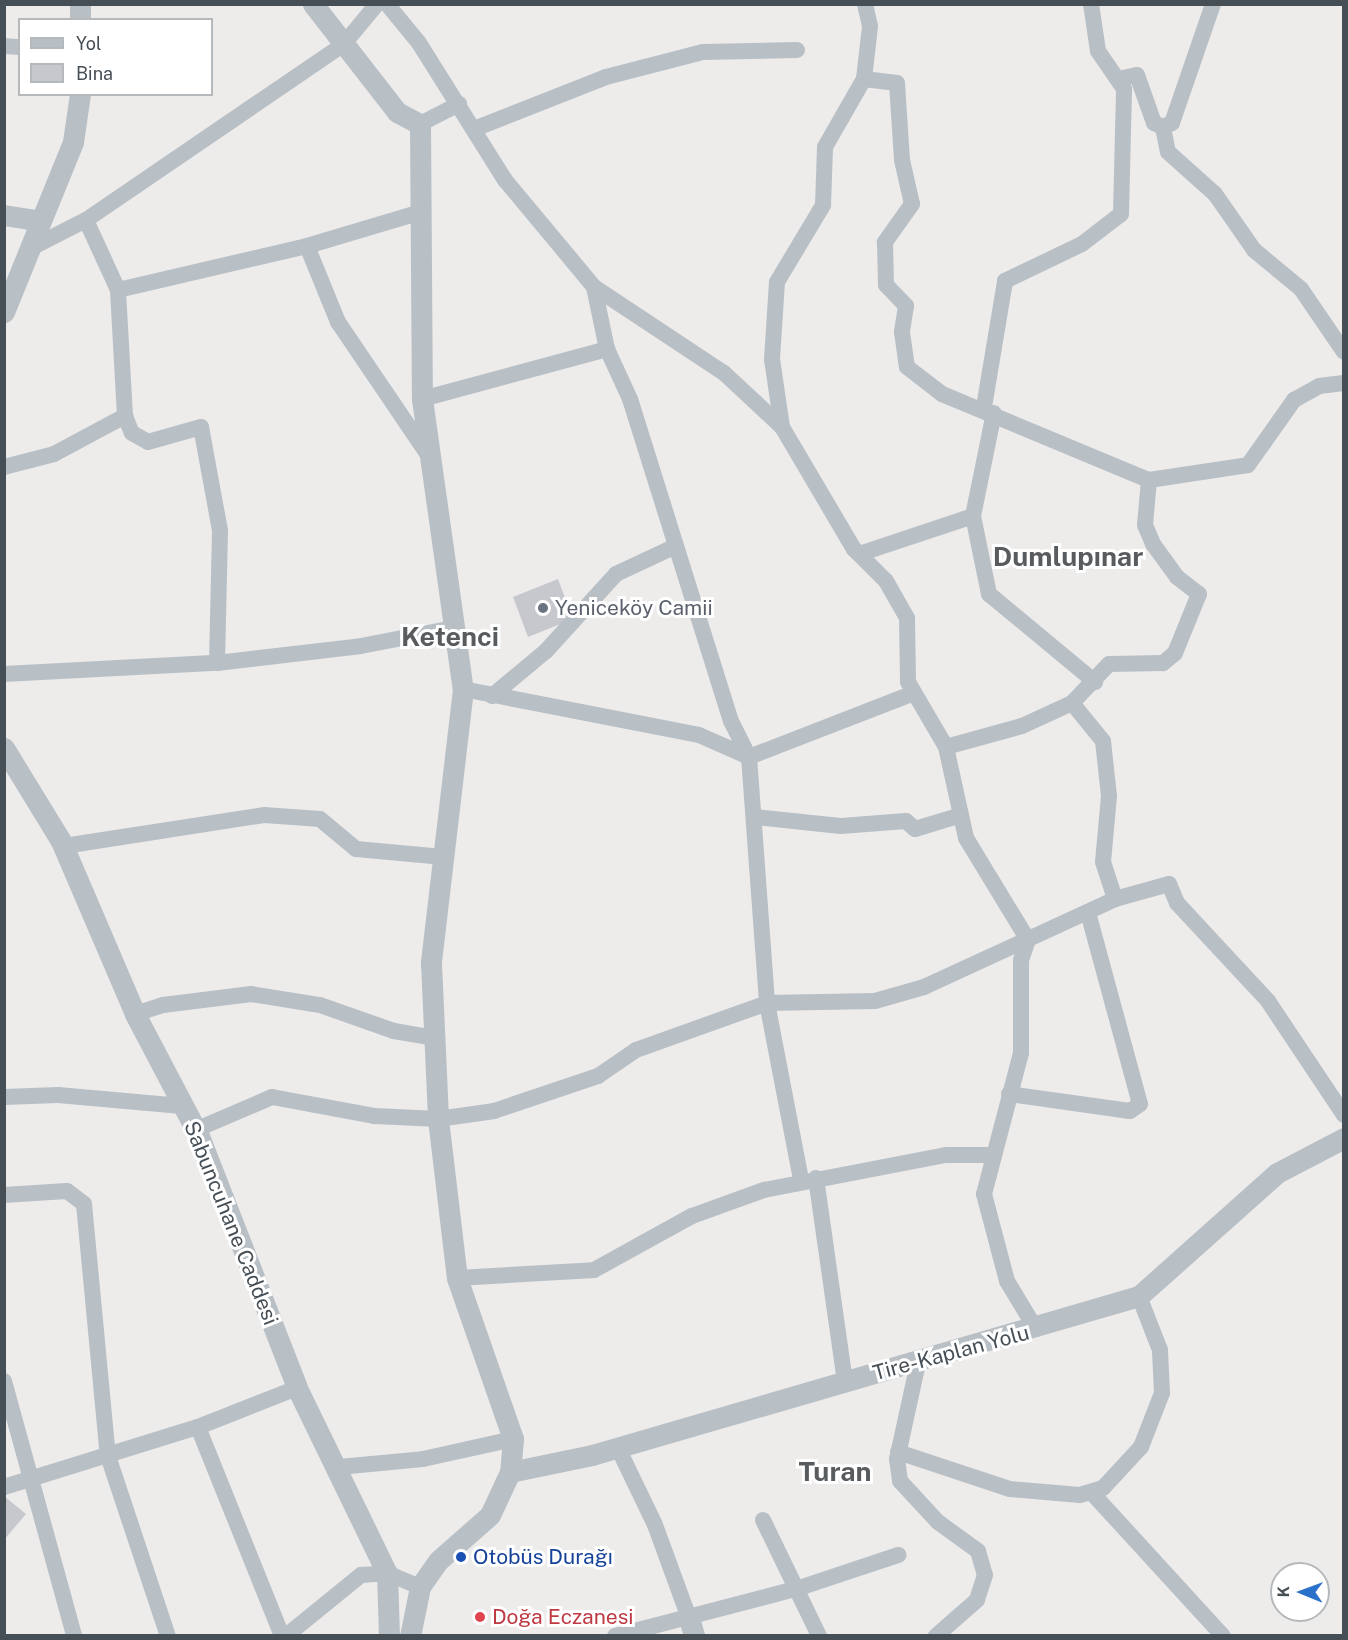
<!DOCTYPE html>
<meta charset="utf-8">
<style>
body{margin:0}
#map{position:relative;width:1348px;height:1640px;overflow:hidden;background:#eeebeb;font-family:"Public Sans",sans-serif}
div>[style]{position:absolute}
.building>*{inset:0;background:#c6c8ce}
.minor>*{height:16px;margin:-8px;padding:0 8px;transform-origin:8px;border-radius:8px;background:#b8c0c6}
.tertiary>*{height:21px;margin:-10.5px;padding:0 10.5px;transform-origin:10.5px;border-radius:10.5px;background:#b8c0c6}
.dots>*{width:16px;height:16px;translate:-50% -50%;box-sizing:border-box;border:3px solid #fff;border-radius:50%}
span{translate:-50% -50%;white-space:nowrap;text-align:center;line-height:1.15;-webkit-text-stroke:6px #fff;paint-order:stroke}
.worship-label{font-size:21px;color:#5b616d}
.left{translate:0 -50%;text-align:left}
.street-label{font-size:21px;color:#464f56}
.transit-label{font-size:21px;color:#164399}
.health-label{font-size:21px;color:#be3a42}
.district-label{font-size:27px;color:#595c5f;font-weight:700}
.frame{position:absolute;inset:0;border:6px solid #464f56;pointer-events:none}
.legend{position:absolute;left:18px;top:18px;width:195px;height:78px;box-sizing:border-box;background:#fff;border:2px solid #b5b9bb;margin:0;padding:8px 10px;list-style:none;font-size:18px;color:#464f56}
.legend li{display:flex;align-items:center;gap:12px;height:30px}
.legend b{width:30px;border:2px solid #b5b9bb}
.north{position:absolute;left:1270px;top:1562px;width:60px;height:60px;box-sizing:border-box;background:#fff;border:2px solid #b5b9bb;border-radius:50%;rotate:271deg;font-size:16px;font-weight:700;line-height:24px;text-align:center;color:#464f56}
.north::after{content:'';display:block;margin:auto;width:21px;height:27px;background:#2a71c9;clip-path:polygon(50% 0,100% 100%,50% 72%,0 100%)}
</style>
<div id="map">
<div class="building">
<i style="clip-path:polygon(558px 579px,573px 619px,528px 637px,513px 597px)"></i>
<i style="clip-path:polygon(4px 1496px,26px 1514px,4px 1540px)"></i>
</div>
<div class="minor">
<i style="left:387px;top:4px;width:50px;rotate:50.6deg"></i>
<i style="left:419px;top:43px;width:162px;rotate:57.9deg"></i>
<i style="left:505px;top:180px;width:139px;rotate:50.2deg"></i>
<i style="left:594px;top:287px;width:63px;rotate:78.2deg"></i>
<i style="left:607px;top:349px;width:55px;rotate:65.3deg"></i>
<i style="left:630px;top:399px;width:337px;rotate:72.6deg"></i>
<i style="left:731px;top:721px;width:40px;rotate:63.4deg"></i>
<i style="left:749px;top:757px;width:247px;rotate:85.8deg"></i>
<i style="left:767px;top:1003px;width:180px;rotate:79.1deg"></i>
<i style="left:4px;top:46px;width:16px;rotate:4deg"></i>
<i style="left:864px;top:79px;width:33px;rotate:7deg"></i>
<i style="left:897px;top:83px;width:77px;rotate:86.3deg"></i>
<i style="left:902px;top:160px;width:45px;rotate:77.2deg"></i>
<i style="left:912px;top:204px;width:47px;rotate:125.4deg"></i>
<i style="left:885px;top:242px;width:43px;rotate:88.7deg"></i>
<i style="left:886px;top:285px;width:29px;rotate:46deg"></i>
<i style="left:906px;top:306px;width:26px;rotate:99deg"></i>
<i style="left:902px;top:332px;width:35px;rotate:82deg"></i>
<i style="left:907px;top:367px;width:44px;rotate:37.6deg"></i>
<i style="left:942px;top:394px;width:224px;rotate:22.6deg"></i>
<i style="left:1149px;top:480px;width:45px;rotate:95.1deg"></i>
<i style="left:1145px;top:525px;width:21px;rotate:67deg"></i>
<i style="left:1153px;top:544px;width:41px;rotate:54deg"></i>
<i style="left:1177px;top:577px;width:28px;rotate:38deg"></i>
<i style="left:1199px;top:594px;width:64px;rotate:112.1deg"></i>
<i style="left:1175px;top:653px;width:16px;rotate:140deg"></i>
<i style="left:1163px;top:663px;width:54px;rotate:178.9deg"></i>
<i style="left:1109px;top:664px;width:54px;rotate:133.5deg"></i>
<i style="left:1072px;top:703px;width:55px;rotate:155.3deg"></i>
<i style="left:1022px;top:726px;width:79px;rotate:164.6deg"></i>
<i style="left:1118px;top:79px;width:19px;rotate:-12deg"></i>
<i style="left:1137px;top:75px;width:51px;rotate:70.5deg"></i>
<i style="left:1154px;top:123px;width:10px;rotate:24deg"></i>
<i style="left:1163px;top:127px;width:10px;rotate:-24deg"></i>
<i style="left:1172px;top:123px;width:126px;rotate:-71deg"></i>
<i style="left:420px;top:124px;width:44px;rotate:-27.1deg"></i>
<i style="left:1163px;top:127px;width:25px;rotate:79deg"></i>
<i style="left:1168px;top:152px;width:63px;rotate:41.8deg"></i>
<i style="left:1215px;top:194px;width:68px;rotate:55.1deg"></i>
<i style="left:1254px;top:250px;width:61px;rotate:39.7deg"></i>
<i style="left:1301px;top:289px;width:76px;rotate:55.7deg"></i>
<i style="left:474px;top:129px;width:142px;rotate:-21.5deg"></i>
<i style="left:606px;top:77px;width:100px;rotate:-14.5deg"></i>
<i style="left:703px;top:52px;width:94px;rotate:-1.2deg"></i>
<i style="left:307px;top:246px;width:82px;rotate:67.8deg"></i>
<i style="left:338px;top:322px;width:161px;rotate:55.9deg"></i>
<i style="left:29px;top:249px;width:64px;rotate:-27deg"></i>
<i style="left:86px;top:220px;width:311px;rotate:-34.3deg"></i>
<i style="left:343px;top:45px;width:53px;rotate:-50.3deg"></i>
<i style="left:594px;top:287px;width:156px;rotate:33.5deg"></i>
<i style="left:724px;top:373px;width:79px;rotate:43deg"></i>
<i style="left:782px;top:427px;width:142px;rotate:59.5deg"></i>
<i style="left:854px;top:549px;width:45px;rotate:45deg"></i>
<i style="left:886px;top:581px;width:43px;rotate:60.4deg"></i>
<i style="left:907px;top:618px;width:64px;rotate:89.1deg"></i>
<i style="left:908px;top:682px;width:75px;rotate:59.7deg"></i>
<i style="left:946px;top:747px;width:93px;rotate:77.6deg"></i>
<i style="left:966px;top:838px;width:119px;rotate:58.7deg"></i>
<i style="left:118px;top:290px;width:194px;rotate:-13.1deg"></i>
<i style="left:307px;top:246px;width:119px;rotate:-16.6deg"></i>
<i style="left:422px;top:399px;width:192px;rotate:-15.1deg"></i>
<i style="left:984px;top:407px;width:128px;rotate:-80.5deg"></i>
<i style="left:1005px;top:281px;width:85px;rotate:-25.7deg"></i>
<i style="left:1082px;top:244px;width:49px;rotate:-37.6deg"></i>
<i style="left:1121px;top:214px;width:125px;rotate:-88.6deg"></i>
<i style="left:1124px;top:89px;width:46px;rotate:-124.4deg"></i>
<i style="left:1098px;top:51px;width:48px;rotate:-98.5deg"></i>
<i style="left:125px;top:416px;width:18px;rotate:68deg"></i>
<i style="left:132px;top:433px;width:18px;rotate:29deg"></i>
<i style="left:148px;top:442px;width:55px;rotate:-15.8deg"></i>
<i style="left:201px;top:427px;width:106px;rotate:79.6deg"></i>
<i style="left:220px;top:531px;width:132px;rotate:91.3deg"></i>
<i style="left:782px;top:427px;width:69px;rotate:-98.4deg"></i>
<i style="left:772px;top:359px;width:77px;rotate:-86.3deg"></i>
<i style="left:777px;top:282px;width:90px;rotate:-59.1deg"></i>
<i style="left:823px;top:205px;width:58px;rotate:-88deg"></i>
<i style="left:825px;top:147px;width:78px;rotate:-60.2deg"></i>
<i style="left:864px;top:79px;width:53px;rotate:-83.5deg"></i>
<i style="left:870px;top:26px;width:23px;rotate:-103deg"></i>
<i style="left:4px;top:467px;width:52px;rotate:-14.6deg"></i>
<i style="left:54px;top:454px;width:81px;rotate:-28.2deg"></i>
<i style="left:125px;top:416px;width:126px;rotate:-93.2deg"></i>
<i style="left:118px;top:290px;width:77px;rotate:-114.6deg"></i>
<i style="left:1149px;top:480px;width:100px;rotate:-8.6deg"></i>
<i style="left:1248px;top:465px;width:80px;rotate:-54.7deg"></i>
<i style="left:1294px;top:400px;width:29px;rotate:-29deg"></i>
<i style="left:1319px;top:386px;width:25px;rotate:-7deg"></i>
<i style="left:973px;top:516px;width:105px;rotate:-78.5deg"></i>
<i style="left:859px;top:554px;width:120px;rotate:-18.4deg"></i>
<i style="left:973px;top:516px;width:80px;rotate:78.4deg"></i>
<i style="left:989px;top:594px;width:138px;rotate:39.7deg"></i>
<i style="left:4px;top:674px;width:213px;rotate:-3deg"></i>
<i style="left:217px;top:663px;width:145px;rotate:-6.7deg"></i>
<i style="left:361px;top:646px;width:95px;rotate:-11deg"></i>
<i style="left:463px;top:689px;width:240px;rotate:11deg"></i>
<i style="left:699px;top:735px;width:55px;rotate:23.7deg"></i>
<i style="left:749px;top:757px;width:177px;rotate:-21.2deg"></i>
<i style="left:492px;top:696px;width:70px;rotate:-39.8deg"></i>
<i style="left:546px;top:651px;width:104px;rotate:-47.7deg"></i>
<i style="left:616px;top:574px;width:66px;rotate:-25deg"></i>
<i style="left:1072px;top:703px;width:49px;rotate:50.8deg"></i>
<i style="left:1103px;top:741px;width:55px;rotate:83.8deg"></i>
<i style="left:1109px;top:796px;width:66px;rotate:95.2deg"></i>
<i style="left:1103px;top:862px;width:39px;rotate:72deg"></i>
<i style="left:754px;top:817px;width:87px;rotate:5.9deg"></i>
<i style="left:841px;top:826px;width:65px;rotate:-4.4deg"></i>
<i style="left:906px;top:821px;width:12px;rotate:42deg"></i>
<i style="left:915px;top:829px;width:48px;rotate:-16.9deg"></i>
<i style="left:64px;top:846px;width:202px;rotate:-8.8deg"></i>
<i style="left:264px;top:815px;width:56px;rotate:4.1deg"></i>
<i style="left:320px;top:819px;width:47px;rotate:39.8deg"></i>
<i style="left:356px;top:849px;width:88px;rotate:5.2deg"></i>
<i style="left:1028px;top:940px;width:21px;rotate:109deg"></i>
<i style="left:1021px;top:960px;width:93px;rotate:90deg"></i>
<i style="left:1021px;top:1053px;width:146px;rotate:104.7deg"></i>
<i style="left:984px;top:1194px;width:90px;rotate:75.2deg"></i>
<i style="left:1007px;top:1281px;width:56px;rotate:58.9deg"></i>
<i style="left:135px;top:1014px;width:29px;rotate:-18deg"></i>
<i style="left:163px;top:1005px;width:89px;rotate:-7.1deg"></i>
<i style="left:251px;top:994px;width:70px;rotate:9.1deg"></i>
<i style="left:320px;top:1005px;width:78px;rotate:19.4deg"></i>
<i style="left:394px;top:1031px;width:42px;rotate:9.7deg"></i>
<i style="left:1009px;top:1094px;width:122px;rotate:8deg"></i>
<i style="left:1130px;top:1111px;width:12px;rotate:-35deg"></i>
<i style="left:1140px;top:1104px;width:199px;rotate:-105.2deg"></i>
<i style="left:4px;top:1097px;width:54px;rotate:-2.1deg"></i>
<i style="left:58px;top:1095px;width:124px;rotate:5.1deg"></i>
<i style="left:195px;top:1130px;width:84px;rotate:-23.2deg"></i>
<i style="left:272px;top:1097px;width:105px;rotate:10.5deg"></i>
<i style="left:375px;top:1116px;width:63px;rotate:2.7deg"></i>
<i style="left:438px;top:1119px;width:57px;rotate:-8.1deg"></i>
<i style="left:494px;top:1111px;width:110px;rotate:-18.6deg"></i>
<i style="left:598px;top:1076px;width:46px;rotate:-34.4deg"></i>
<i style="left:636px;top:1050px;width:139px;rotate:-19.7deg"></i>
<i style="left:767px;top:1003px;width:108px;rotate:-1.1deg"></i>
<i style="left:875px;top:1001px;width:51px;rotate:-15.9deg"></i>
<i style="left:924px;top:987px;width:210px;rotate:-24.7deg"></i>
<i style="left:1115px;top:899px;width:56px;rotate:-15.5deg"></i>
<i style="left:1169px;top:884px;width:21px;rotate:67deg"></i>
<i style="left:1177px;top:903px;width:134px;rotate:47.1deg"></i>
<i style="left:1268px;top:1001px;width:137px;rotate:56.3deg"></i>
<i style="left:816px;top:1178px;width:205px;rotate:81.9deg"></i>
<i style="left:4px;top:1195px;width:63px;rotate:-3.6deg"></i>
<i style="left:67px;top:1191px;width:21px;rotate:37deg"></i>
<i style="left:84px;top:1204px;width:253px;rotate:84.6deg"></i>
<i style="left:108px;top:1456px;width:190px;rotate:71.6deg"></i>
<i style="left:457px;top:1278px;width:137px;rotate:-3.3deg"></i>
<i style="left:594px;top:1270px;width:112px;rotate:-28.9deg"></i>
<i style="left:692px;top:1216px;width:77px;rotate:-19.9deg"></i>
<i style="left:764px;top:1190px;width:185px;rotate:-10.9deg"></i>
<i style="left:946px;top:1155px;width:47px"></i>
<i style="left:918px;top:1363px;width:98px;rotate:102.3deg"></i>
<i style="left:897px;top:1459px;width:22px;rotate:82deg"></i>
<i style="left:900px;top:1481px;width:56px;rotate:47.2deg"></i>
<i style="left:938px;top:1522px;width:49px;rotate:35.9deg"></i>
<i style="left:978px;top:1551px;width:25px;rotate:74deg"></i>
<i style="left:985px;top:1575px;width:26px;rotate:108deg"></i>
<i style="left:977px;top:1600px;width:55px;rotate:138.7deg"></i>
<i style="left:4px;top:1381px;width:264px;rotate:74.6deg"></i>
<i style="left:198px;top:1427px;width:225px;rotate:68.1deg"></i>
<i style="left:618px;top:1448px;width:85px;rotate:64.3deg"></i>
<i style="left:655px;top:1525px;width:99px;rotate:69.9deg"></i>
<i style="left:898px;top:1452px;width:118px;rotate:18.3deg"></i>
<i style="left:1010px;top:1489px;width:70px;rotate:4.9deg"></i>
<i style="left:1080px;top:1495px;width:24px;rotate:-17deg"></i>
<i style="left:1103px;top:1488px;width:56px;rotate:-47.2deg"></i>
<i style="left:1141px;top:1447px;width:58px;rotate:-68.7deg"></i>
<i style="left:1162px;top:1393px;width:43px;rotate:-92.7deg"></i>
<i style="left:1160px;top:1350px;width:58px;rotate:-111.3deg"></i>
<i style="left:339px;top:1467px;width:84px;rotate:-5.4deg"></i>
<i style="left:423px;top:1459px;width:92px;rotate:-12.5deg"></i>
<i style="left:4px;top:1487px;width:203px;rotate:-17.2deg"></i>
<i style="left:198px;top:1427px;width:106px;rotate:-21.5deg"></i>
<i style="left:1092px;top:1493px;width:194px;rotate:47.5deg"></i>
<i style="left:763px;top:1520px;width:129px;rotate:64.2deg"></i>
<i style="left:286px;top:1636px;width:97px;rotate:-39.1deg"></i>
<i style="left:361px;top:1575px;width:26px;rotate:-4deg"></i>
<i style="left:387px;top:1573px;width:36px;rotate:23deg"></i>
<i style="left:615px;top:1636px;width:187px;rotate:-14.6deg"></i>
<i style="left:796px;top:1589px;width:108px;rotate:-18.4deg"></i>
</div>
<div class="tertiary">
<i style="left:80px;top:4px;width:16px;rotate:90deg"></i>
<i style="left:313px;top:4px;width:137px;rotate:52.1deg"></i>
<i style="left:397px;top:112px;width:26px;rotate:28deg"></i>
<i style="left:420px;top:124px;width:275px;rotate:89.6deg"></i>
<i style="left:422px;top:399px;width:293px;rotate:82deg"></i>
<i style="left:463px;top:689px;width:276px;rotate:96.7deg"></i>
<i style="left:431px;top:963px;width:156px;rotate:87.4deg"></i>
<i style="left:438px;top:1119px;width:160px;rotate:83.2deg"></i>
<i style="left:457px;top:1278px;width:170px;rotate:70.8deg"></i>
<i style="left:513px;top:1439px;width:33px;rotate:95deg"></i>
<i style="left:510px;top:1472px;width:47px;rotate:114.9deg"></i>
<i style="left:490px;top:1515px;width:69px;rotate:138.5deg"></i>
<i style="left:438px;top:1561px;width:32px;rotate:125deg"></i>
<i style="left:420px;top:1587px;width:50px;rotate:101.5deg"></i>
<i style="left:4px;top:215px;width:37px;rotate:9deg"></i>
<i style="left:4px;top:312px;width:183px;rotate:-67.9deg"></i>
<i style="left:73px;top:142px;width:49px;rotate:-81.7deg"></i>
<i style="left:4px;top:748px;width:109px;rotate:58.5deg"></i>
<i style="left:61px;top:841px;width:188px;rotate:66.8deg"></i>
<i style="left:135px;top:1014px;width:138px;rotate:62.3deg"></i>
<i style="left:199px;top:1136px;width:270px;rotate:68.7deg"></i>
<i style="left:297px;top:1388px;width:206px;rotate:64.1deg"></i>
<i style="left:387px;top:1573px;width:63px;rotate:88.2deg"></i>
<i style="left:510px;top:1472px;width:84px;rotate:-11.7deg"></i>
<i style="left:592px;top:1455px;width:570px;rotate:-16.21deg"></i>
<i style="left:1139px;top:1296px;width:185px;rotate:-41.7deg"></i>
<i style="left:1277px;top:1173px;width:76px;rotate:-27.6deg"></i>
<i style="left:689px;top:1618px;width:19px;rotate:74deg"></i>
</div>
<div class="dots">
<i style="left:543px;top:608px;background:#6b7280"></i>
<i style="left:461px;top:1557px;background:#1a4fb4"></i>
<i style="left:480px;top:1617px;background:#e0444e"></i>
</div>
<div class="worship-label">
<span class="left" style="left:555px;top:608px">Yeniceköy Camii</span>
</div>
<div class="street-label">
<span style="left:231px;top:1223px;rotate:68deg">Sabuncuhane Caddesi</span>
<span style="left:951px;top:1353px;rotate:-15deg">Tire-Kaplan Yolu</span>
</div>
<div class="transit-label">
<span class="left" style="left:473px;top:1557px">Otobüs Durağı</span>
</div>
<div class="health-label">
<span class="left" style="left:492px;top:1617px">Doğa Eczanesi</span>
</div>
<div class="district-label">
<span style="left:1068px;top:557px">Dumlupınar</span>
<span style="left:450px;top:637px">Ketenci</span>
<span style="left:835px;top:1472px">Turan</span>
</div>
<div class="frame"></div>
<ul class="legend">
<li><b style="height:8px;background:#b8c0c6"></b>Yol</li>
<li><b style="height:16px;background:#c6c8ce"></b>Bina</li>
</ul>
<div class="north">K</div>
</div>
